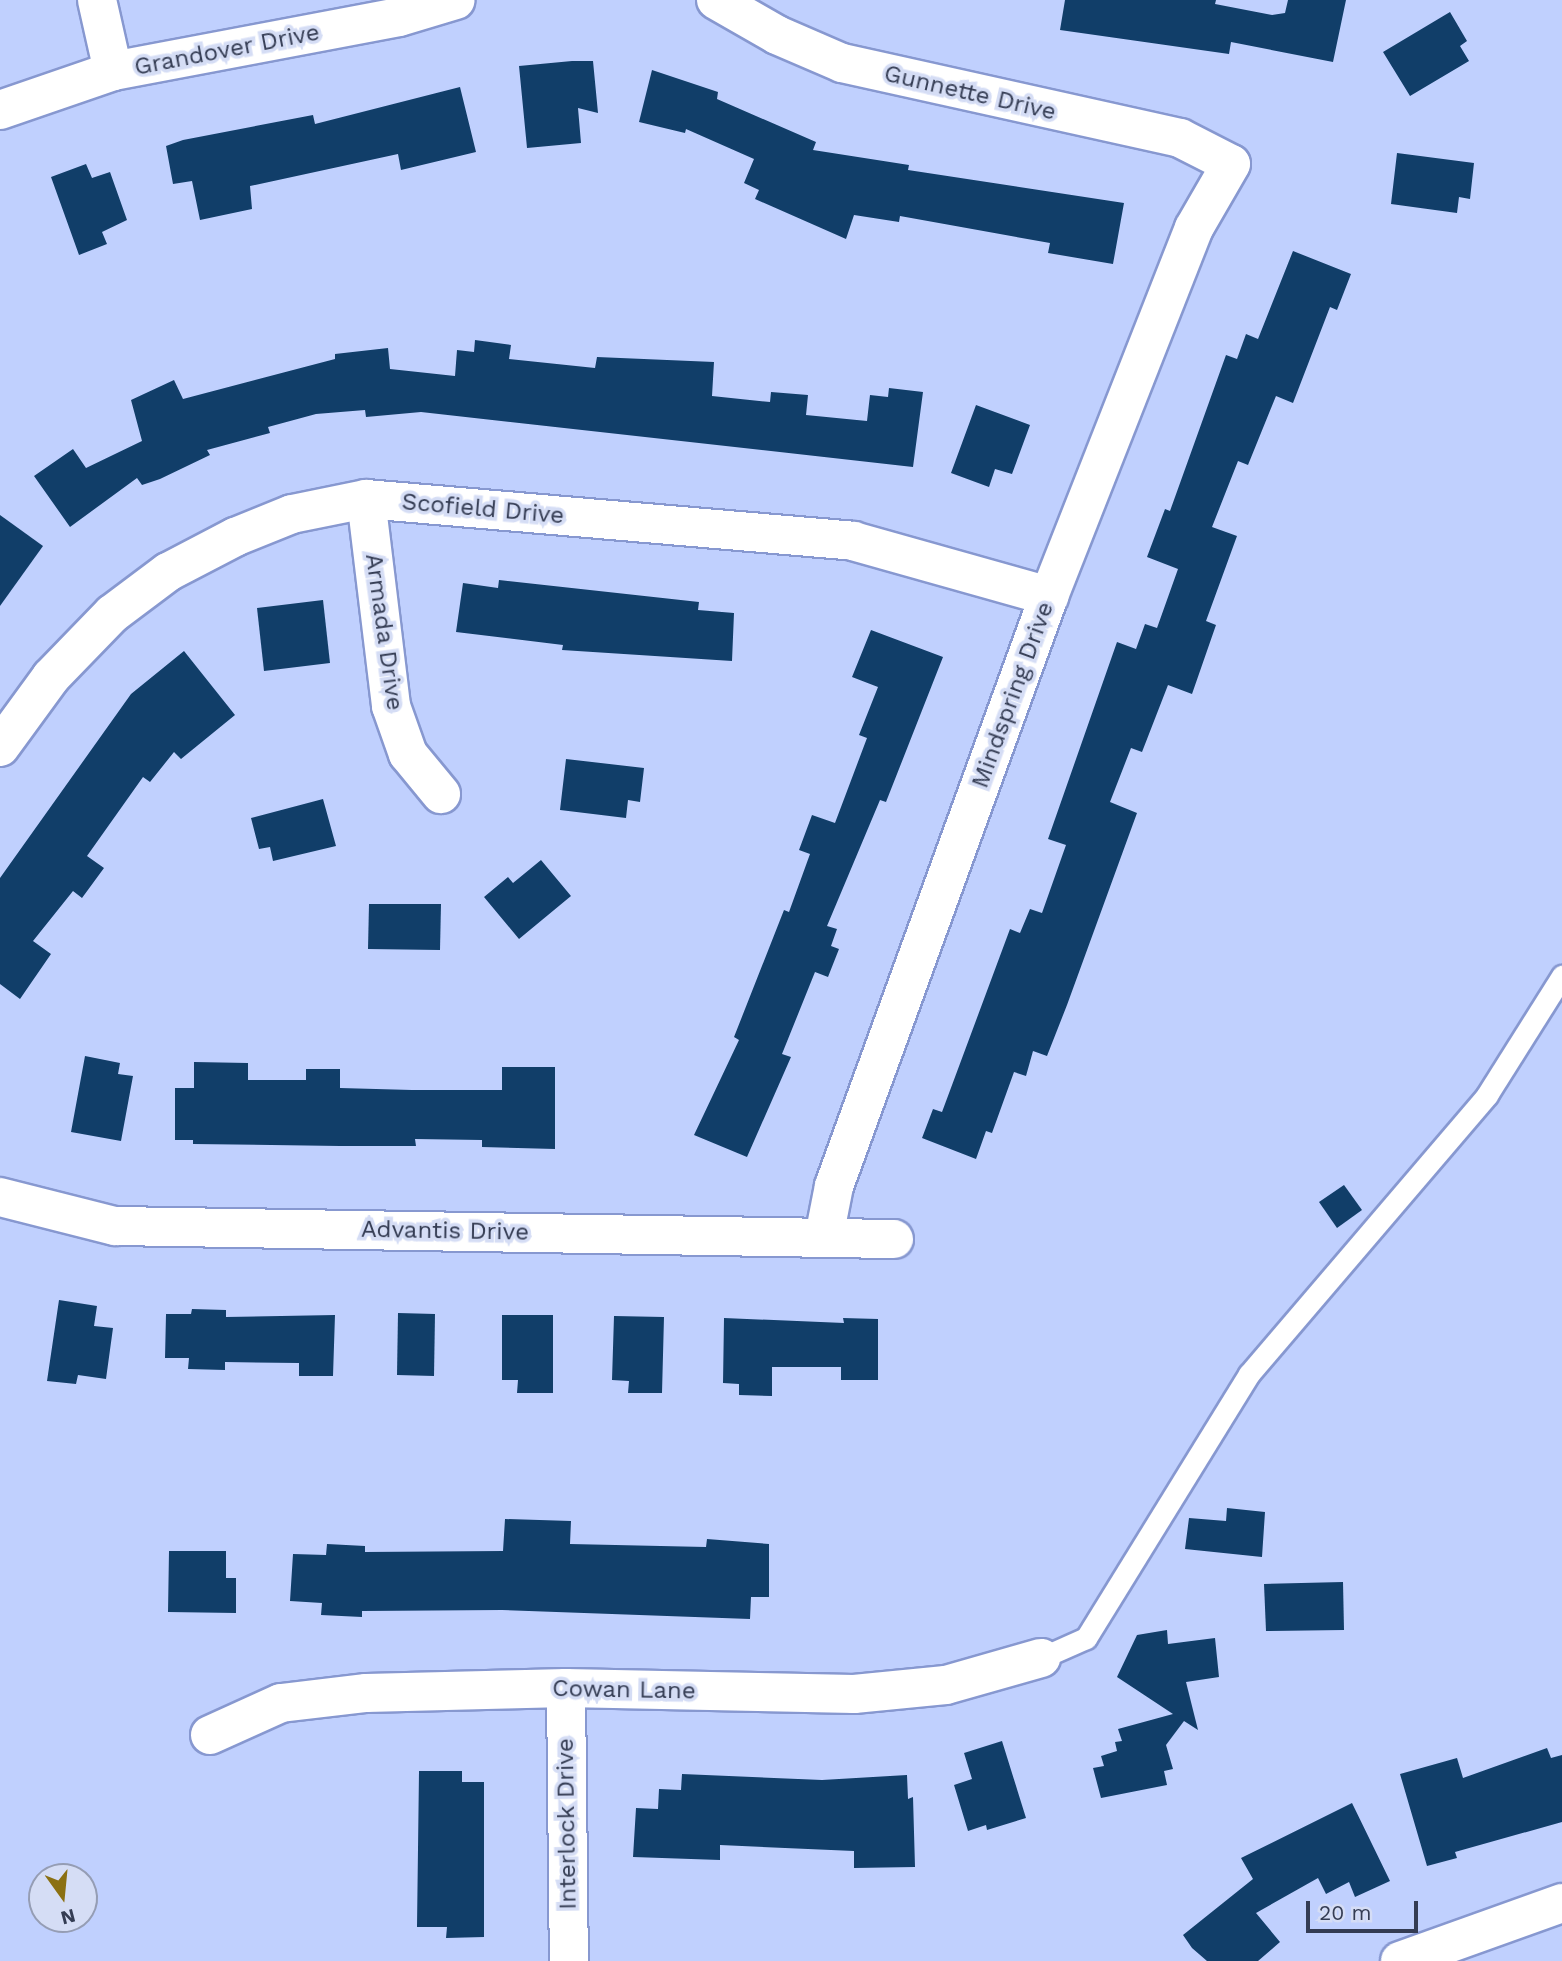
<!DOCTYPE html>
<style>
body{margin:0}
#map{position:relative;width:1562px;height:1961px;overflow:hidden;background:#c0d0fe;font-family:"Work Sans",sans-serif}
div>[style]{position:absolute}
.building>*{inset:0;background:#113e69}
.roads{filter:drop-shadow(2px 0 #8798d0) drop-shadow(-2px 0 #8798d0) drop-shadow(0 2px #8798d0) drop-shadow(0 -2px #8798d0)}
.lane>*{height:21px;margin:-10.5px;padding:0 10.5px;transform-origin:10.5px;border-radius:10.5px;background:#fff}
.street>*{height:38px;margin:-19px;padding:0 19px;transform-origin:19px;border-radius:19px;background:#fff}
span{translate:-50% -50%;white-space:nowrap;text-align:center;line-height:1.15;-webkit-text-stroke:7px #d5ddf5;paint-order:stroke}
.street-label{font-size:24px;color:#343c53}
.north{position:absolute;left:28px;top:1863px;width:70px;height:70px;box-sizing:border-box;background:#d5ddf5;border:2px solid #959db4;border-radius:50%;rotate:165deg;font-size:19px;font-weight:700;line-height:28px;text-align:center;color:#343c53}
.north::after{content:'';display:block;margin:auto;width:24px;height:32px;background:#8b7012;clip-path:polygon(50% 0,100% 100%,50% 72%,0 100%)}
.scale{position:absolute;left:1306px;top:1901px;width:112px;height:32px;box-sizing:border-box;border:4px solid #343c53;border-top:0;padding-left:9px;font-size:21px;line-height:24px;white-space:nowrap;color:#343c53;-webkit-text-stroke:5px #d5ddf5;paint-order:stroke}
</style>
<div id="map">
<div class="building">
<i style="clip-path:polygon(1065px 0,1216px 0,1215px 4px,1272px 15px,1285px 13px,1288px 0,1346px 0,1333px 62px,1231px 42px,1229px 54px,1060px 30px)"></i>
<i style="clip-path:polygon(1450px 12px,1467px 41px,1460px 46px,1469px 61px,1410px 96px,1383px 52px)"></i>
<i style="clip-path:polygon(572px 61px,593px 61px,598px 113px,578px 108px,581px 143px,527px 148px,519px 66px)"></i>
<i style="clip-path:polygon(652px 70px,718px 92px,717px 99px,816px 142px,813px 150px,909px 165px,908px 170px,1124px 203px,1113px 264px,1048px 253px,1050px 243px,900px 216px,899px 222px,854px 215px,846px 239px,755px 199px,759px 190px,744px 183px,754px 159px,686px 129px,685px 133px,639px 122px)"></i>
<i style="clip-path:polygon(460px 87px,476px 152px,401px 170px,398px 154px,250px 186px,252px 209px,200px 220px,192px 181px,173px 184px,166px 146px,183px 140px,313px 115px,315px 124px)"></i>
<i style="clip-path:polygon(1397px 153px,1474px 163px,1470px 199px,1459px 197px,1457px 213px,1391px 204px)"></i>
<i style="clip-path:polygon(86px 164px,92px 178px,110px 172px,127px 220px,102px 232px,107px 244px,79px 255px,51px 177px)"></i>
<i style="clip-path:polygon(1293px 251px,1351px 274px,1337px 310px,1330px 307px,1293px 403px,1276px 396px,1248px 465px,1238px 461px,1212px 527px,1237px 536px,1206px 621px,1216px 625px,1192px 694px,1168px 685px,1142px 752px,1131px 748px,1110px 802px,1137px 813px,1067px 1005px,1047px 1056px,1033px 1051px,1026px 1076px,1014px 1072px,992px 1133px,986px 1131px,976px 1159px,922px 1138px,933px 1109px,942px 1112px,1010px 929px,1020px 933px,1030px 909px,1042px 913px,1066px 845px,1048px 839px,1117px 642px,1136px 649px,1145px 624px,1157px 628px,1178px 569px,1147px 557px,1165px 509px,1170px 511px,1226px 355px,1237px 359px,1246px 334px,1258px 339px)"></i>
<i style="clip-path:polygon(475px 340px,511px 345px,509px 359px,595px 368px,597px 357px,714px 362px,712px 396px,770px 402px,771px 392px,808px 395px,806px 415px,867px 421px,870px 395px,888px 397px,889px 388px,923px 392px,913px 467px,421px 412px,366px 417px,365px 410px,316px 414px,268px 427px,270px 433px,207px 450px,210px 455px,160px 479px,142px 485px,137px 478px,70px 527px,34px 476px,73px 449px,86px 468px,142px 441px,131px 400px,174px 380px,183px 399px,335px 359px,335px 354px,388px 348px,390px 369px,455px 376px,457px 350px,474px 352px)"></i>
<i style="clip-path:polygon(976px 405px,1030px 425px,1012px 474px,995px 469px,989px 487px,951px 473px)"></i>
<i style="clip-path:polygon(0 515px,43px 546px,0 606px)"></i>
<i style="clip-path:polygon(499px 580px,699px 602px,698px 610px,734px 613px,732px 661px,562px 650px,563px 645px,456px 632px,463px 583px,498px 588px)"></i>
<i style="clip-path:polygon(323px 600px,330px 663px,264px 671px,257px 608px)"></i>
<i style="clip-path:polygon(871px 630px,943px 657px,886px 802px,880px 800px,827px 926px,837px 929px,831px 946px,839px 949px,828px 977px,815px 972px,782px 1054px,791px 1057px,747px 1157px,694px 1135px,739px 1040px,734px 1037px,784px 910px,789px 912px,810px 854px,799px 850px,812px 815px,835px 823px,867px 738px,859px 735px,878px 687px,852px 677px)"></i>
<i style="clip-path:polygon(184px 651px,235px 715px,181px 759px,174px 752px,150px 782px,143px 777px,87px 856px,104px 868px,82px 898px,73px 891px,33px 941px,51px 954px,20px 999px,0 984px,0 878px,131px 694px)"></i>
<i style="clip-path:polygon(566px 759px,644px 768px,640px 802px,628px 800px,626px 818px,560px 810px)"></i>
<i style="clip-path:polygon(323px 799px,336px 846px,273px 861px,270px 847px,259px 849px,251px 818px)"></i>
<i style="clip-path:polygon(541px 860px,571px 896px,519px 939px,484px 897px,508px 877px,513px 883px)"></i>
<i style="clip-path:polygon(369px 904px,441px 904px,440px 950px,368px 949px)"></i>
<i style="clip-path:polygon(85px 1056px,120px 1063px,118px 1074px,133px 1076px,121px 1141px,71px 1132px)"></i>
<i style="clip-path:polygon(194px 1062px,248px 1063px,248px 1080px,306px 1080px,306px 1069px,340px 1069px,340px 1088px,412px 1090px,502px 1090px,502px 1067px,555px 1067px,555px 1149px,482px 1147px,482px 1140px,415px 1139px,416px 1146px,340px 1146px,193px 1144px,193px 1140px,175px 1140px,175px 1088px,194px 1088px)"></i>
<i style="clip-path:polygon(1344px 1185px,1362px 1210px,1337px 1228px,1319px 1202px)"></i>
<i style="clip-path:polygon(59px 1300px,97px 1306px,94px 1326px,113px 1328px,106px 1379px,78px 1375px,76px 1384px,47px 1381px)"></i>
<i style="clip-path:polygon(192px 1309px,226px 1310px,226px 1317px,335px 1315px,333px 1376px,299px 1376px,299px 1363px,225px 1362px,225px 1370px,188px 1369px,189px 1358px,165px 1358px,166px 1314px,191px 1314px)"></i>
<i style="clip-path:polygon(398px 1313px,435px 1314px,434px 1376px,397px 1375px)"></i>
<i style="clip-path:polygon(502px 1315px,553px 1315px,553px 1393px,517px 1393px,518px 1380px,502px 1380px)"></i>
<i style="clip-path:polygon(614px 1316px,664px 1317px,662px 1393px,628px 1393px,629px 1381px,612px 1380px)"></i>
<i style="clip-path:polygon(724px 1318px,844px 1323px,843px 1318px,878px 1319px,878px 1380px,841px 1380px,841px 1367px,772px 1367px,772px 1396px,739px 1395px,739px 1384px,723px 1383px)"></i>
<i style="clip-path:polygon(1227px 1508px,1265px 1512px,1262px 1557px,1185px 1549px,1189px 1518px,1226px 1521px)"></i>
<i style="clip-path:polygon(505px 1519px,571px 1521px,570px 1544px,706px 1547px,707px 1539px,769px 1544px,769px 1597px,751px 1597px,750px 1619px,502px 1610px,362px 1611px,362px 1617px,321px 1615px,322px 1603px,290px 1601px,293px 1554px,326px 1555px,327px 1544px,365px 1546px,365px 1552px,503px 1551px)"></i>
<i style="clip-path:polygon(169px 1551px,226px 1551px,226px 1578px,236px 1578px,236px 1613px,168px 1612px)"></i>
<i style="clip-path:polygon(1343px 1582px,1344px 1630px,1266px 1631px,1264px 1584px)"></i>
<i style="clip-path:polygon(1167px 1630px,1168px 1644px,1215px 1638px,1219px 1677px,1186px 1682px,1198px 1730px,1184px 1721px,1166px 1745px,1173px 1769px,1164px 1771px,1167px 1785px,1101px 1798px,1093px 1768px,1104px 1766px,1101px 1756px,1117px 1751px,1115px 1742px,1122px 1741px,1118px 1729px,1173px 1714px,1117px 1677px,1137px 1635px)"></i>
<i style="clip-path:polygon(1002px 1741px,1026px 1818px,987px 1830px,986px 1825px,968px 1831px,954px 1785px,972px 1779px,964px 1753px)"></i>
<i style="clip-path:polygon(1547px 1748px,1551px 1758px,1562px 1755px,1562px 1822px,1455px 1852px,1457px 1858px,1427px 1866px,1400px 1774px,1457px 1758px,1463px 1778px)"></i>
<i style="clip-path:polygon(419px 1771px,462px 1771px,462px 1782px,484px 1782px,484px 1937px,446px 1938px,447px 1927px,417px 1927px)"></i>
<i style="clip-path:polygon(682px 1774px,822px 1780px,907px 1775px,908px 1799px,913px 1797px,915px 1867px,854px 1868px,854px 1851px,720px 1845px,720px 1860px,633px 1857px,636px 1808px,658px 1809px,659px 1789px,681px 1790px)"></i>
<i style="clip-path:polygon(1352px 1803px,1390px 1881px,1355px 1897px,1349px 1882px,1326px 1894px,1318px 1878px,1256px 1913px,1280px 1942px,1258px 1961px,1207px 1961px,1192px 1948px,1183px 1935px,1253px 1879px,1241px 1858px)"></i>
</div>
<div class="roads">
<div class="lane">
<i style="left:1041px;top:1658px;width:49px;rotate:-24deg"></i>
<i style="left:1086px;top:1638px;width:310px;rotate:-58.3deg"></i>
<i style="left:1249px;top:1374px;width:367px;rotate:-49.5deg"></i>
<i style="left:1487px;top:1095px;width:141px;rotate:-57.8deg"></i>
</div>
<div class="street">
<i style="left:97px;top:0;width:73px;rotate:77.3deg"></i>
<i style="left:716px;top:0;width:70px;rotate:29.8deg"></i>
<i style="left:777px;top:35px;width:71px;rotate:23.3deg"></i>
<i style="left:842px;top:63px;width:346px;rotate:12.5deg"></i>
<i style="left:1180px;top:138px;width:57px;rotate:27deg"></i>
<i style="left:1231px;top:164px;width:74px;rotate:120deg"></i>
<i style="left:1194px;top:228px;width:396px;rotate:111.5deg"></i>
<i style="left:1049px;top:596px;width:628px;rotate:110.02deg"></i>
<i style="left:834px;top:1186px;width:52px;rotate:101.1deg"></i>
<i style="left:0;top:110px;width:120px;rotate:-19deg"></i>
<i style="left:113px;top:71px;width:291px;rotate:-10.7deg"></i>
<i style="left:399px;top:17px;width:59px;rotate:-16.6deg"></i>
<i style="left:366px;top:499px;width:209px;rotate:83.1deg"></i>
<i style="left:391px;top:706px;width:51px;rotate:70.5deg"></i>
<i style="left:408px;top:754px;width:52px;rotate:50.5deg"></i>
<i style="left:0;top:747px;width:87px;rotate:-53.9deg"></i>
<i style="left:51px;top:677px;width:88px;rotate:-45.9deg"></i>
<i style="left:112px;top:614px;width:70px;rotate:-36.9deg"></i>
<i style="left:168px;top:572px;width:76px;rotate:-27.6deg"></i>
<i style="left:235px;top:537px;width:61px;rotate:-22deg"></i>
<i style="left:292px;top:514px;width:76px;rotate:-11.5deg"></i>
<i style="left:366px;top:499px;width:489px;rotate:4.9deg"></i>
<i style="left:853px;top:541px;width:204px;rotate:15.7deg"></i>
<i style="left:0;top:1197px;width:119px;rotate:14.2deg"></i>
<i style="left:115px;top:1226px;width:779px;rotate:0.96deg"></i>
<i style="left:566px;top:1688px;width:273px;rotate:89.4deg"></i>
<i style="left:210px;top:1735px;width:78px;rotate:-24.3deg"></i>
<i style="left:281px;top:1703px;width:86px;rotate:-6.7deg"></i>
<i style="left:366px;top:1693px;width:200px;rotate:-1.4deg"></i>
<i style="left:566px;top:1688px;width:288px;rotate:1.2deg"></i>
<i style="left:854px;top:1694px;width:92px;rotate:-5.6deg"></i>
<i style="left:946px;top:1685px;width:99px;rotate:-15.9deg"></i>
<i style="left:1400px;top:1961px;width:172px;rotate:-19.7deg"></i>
</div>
</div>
<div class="street-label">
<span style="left:227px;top:50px;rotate:-11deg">Grandover Drive</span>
<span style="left:970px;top:93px;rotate:13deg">Gunnette Drive</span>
<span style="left:483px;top:509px;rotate:5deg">Scofield Drive</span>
<span style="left:384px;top:632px;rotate:82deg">Armada Drive</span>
<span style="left:1013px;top:695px;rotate:-70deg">Mindspring Drive</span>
<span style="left:445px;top:1231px;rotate:1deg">Advantis Drive</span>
<span style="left:624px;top:1690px;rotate:1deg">Cowan Lane</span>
<span style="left:567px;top:1824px;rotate:-91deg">Interlock Drive</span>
</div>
<div class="north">N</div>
<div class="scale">20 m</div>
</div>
